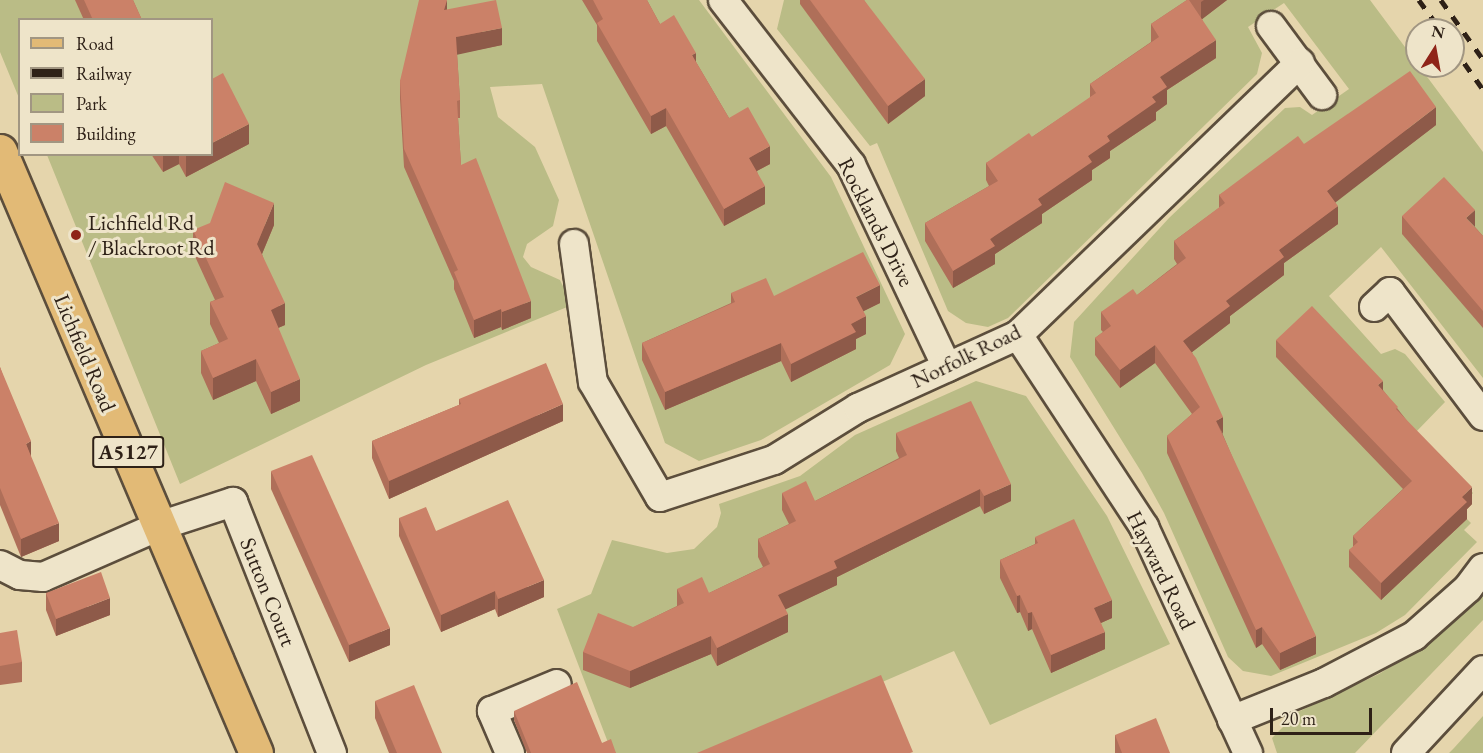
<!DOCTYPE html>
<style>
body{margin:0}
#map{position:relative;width:1483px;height:753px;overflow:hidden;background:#e5d5ac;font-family:"EB Garamond",serif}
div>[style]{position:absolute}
.green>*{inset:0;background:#babc86}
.roads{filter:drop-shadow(2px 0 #5c4e3c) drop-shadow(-2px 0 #5c4e3c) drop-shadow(0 2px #5c4e3c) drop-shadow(0 -2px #5c4e3c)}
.minor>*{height:28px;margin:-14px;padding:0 14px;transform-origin:14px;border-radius:14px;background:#eee4c9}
.primary>*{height:33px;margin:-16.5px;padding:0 16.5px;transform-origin:16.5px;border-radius:16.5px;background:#e2ba76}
.rail>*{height:4.5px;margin-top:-2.25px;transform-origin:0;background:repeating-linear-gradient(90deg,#2e2117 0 10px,transparent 0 20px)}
.wall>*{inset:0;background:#af6f59}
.shaded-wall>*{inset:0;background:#8e5a49}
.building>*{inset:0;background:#cb8168}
.dots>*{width:16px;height:16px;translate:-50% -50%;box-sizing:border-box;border:3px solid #eee4c9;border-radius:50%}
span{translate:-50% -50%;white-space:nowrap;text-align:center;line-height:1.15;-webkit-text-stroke:6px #eee4c9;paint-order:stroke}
.shield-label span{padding:2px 4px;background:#eee4c9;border:2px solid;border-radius:4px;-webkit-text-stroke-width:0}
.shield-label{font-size:21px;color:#2e2117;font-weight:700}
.poi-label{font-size:22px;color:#2e2117}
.left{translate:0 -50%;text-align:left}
.street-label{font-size:22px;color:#2e2117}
.legend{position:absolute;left:18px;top:18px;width:195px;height:138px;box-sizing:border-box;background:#eee4c9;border:2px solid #a19682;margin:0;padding:8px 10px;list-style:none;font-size:18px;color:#2e2117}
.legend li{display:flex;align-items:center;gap:12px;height:30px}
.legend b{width:30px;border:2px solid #a19682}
.north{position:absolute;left:1405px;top:18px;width:60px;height:60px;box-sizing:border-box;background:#eee4c9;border:2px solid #a19682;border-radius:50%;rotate:11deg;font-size:16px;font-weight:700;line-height:24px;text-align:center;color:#2e2117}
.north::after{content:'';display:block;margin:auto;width:21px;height:27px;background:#8f2418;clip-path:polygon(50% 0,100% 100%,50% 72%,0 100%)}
.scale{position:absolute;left:1270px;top:708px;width:102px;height:27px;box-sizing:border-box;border:3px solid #2e2117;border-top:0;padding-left:8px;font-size:18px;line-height:21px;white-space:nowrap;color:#2e2117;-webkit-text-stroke:4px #eee4c9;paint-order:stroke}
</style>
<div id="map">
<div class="green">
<i style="clip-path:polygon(0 0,699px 0,831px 177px,905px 334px,890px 365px,761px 440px,699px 461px,665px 443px,542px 84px,490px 87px,498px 117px,535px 147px,559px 200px,553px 226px,527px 244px,523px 257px,531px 267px,560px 280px,572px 305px,426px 365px,180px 484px,47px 155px,212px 154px,212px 20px,20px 20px,19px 98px,0 52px)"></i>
<i style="clip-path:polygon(784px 0,1370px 0,1483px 152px,1483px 378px,1381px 247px,1329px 296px,1381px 354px,1395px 349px,1405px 354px,1445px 402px,1415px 433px,1473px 493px,1468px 499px,1472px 504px,1462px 514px,1471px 523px,1464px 530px,1477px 542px,1405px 615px,1376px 633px,1271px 676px,1243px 671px,1228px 657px,1164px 513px,1142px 473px,1070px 357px,1074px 322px,1169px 218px,1285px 108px,1300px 107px,1312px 115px,1349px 89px,1284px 3px,1248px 27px,1262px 53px,1257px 74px,1008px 318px,988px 327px,966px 323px,948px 311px,877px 143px,870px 146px,777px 29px)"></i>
<i style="clip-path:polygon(976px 381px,1026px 396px,1107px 516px,1170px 644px,990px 725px,954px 651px,718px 753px,612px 753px,557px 609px,591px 594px,612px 540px,667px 553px,694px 549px,717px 527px,721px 513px,719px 504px,800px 476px,855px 435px)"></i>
<i style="clip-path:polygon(1483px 590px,1483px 620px,1355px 753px,1277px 753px,1272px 738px,1298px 712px,1379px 674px,1424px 646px)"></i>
<i style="clip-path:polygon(1483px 716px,1483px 753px,1449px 753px,1454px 748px)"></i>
</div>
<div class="roads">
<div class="minor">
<i style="left:723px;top:0;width:209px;rotate:52.2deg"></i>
<i style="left:851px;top:165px;width:224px;rotate:64.6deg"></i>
<i style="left:1271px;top:26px;width:86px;rotate:53.5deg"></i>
<i style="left:574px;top:244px;width:139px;rotate:82.2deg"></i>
<i style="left:593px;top:382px;width:133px;rotate:59.8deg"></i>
<i style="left:660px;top:497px;width:120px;rotate:-18deg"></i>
<i style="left:774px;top:460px;width:99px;rotate:-31.8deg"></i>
<i style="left:858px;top:408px;width:176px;rotate:-24.5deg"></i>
<i style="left:1018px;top:335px;width:392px;rotate:-44deg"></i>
<i style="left:1374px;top:307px;width:22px;rotate:-43deg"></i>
<i style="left:1390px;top:292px;width:155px;rotate:53.1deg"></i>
<i style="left:1018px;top:335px;width:230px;rotate:56.7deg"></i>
<i style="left:1144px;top:527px;width:249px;rotate:65.3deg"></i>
<i style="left:0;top:565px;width:22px;rotate:27deg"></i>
<i style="left:20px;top:575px;width:23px;rotate:5deg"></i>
<i style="left:43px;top:577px;width:127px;rotate:-23.7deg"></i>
<i style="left:159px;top:526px;width:78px;rotate:-18deg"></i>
<i style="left:233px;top:502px;width:270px;rotate:68.5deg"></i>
<i style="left:1232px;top:720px;width:99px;rotate:-21.9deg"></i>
<i style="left:1324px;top:683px;width:102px;rotate:-27.6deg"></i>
<i style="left:1414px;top:636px;width:72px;rotate:-41.6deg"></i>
<i style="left:1468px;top:588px;width:25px;rotate:-53deg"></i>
<i style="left:510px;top:753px;width:46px;rotate:-113.2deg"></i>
<i style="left:492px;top:711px;width:70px;rotate:-22.6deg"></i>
<i style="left:1406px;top:753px;width:113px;rotate:-47.1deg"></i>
</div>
<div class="primary">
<i style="left:0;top:151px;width:654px;rotate:66.96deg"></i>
</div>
</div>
<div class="rail">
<i style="left:1419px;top:0;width:37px;rotate:54deg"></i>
<i style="left:1441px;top:0;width:72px;rotate:54.6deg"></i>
<i style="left:1453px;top:47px;width:52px;rotate:54.5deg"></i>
</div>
<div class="wall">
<i style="clip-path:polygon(75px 0,133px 0,142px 20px,84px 20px)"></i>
<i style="clip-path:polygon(447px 0,447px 10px,502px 45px,457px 54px,460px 100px,460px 118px,458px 118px,461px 165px,531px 318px,502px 330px,501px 327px,474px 338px,454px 289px,454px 281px,404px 167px,400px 99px,400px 81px)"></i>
<i style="clip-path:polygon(582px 0,647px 0,660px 24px,696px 62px,729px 118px,770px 164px,757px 171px,765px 204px,724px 226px,666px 126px,651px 134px,597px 41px,597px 25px)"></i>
<i style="clip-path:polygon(800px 0,864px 0,925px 96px,888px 124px,800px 4px)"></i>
<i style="clip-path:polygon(1187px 0,1227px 0,1202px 19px,1216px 58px,1167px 90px,1167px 104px,1156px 112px,1156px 120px,1110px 151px,1110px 158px,1092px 170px,1092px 180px,1042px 214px,1042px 223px,995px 254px,995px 264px,953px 288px,925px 241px,925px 223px,989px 186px,986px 180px,986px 163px,1032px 137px,1090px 98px,1090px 84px,1151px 42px,1151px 24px)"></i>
<i style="clip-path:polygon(1436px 125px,1335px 202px,1338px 224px,1284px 263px,1284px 275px,1230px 316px,1230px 323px,1192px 352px,1223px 435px,1316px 654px,1280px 670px,1262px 644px,1256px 648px,1167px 453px,1167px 436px,1192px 414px,1155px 363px,1120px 388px,1095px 355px,1095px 338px,1103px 332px,1101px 330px,1101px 312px,1137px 295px,1177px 264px,1174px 259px,1174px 241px,1219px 208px,1219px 195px,1304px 144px)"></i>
<i style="clip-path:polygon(249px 144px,186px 177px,179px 164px,163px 172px,151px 154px,212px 154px)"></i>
<i style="clip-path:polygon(1402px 216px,1475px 227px,1483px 236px,1483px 328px,1402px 234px)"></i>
<i style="clip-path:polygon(274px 225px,262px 254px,285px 325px,278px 328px,300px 401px,271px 414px,256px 381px,213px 400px,201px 373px,201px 351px,219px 343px,210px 324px,210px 302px,215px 300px,193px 252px,193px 230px)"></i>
<i style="clip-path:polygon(731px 293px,774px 296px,880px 303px,863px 311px,866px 334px,856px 339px,856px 349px,791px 382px,781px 361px,665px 410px,642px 360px,642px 343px,731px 303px)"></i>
<i style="clip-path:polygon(1276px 340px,1383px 390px,1472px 504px,1467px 509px,1467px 519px,1381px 600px,1349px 567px,1349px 550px,1353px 547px,1353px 536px,1403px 489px,1276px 357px)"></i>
<i style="clip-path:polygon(0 367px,59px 541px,21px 557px,0 505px)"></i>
<i style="clip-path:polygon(459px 399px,563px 421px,389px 499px,372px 458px,372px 441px,459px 405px)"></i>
<i style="clip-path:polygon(896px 433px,1011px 501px,984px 514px,980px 506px,837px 577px,837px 585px,785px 609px,788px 632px,717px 666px,711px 654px,630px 688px,583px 670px,583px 652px,677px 606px,677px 589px,709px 593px,763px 567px,758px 557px,758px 539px,789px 524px,782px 510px,782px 493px,815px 501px,899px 458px,896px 451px)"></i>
<i style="clip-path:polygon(271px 471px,390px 645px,349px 662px,271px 489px)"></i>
<i style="clip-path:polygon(399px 518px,436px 531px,544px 597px,498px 617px,495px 609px,441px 632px,399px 536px)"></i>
<i style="clip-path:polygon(1035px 537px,1112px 618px,1101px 623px,1105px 649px,1051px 673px,1032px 629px,1028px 631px,1020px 612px,1017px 613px,1000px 578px,1000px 560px,1035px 544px)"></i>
<i style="clip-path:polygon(46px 593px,110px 615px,56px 636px,46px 610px)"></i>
<i style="clip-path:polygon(0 633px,22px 662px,22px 682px,0 685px)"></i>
<i style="clip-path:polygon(375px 701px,442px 753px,389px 753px,375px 718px)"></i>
<i style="clip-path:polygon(514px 711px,602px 743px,616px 753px,527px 753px,514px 720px)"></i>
<i style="clip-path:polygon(1115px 735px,1170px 753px,1115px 753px)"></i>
</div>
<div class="shaded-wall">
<i style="clip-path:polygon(447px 0,447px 15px,444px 10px)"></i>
<i style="clip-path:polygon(1204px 0,1227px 0,1201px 20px,1201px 2px)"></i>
<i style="clip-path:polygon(502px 28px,502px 45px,456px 55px,456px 37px)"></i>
<i style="clip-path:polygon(1216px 40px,1216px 58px,1167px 90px,1167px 104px,1156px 112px,1156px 120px,1110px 151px,1110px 158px,1092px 170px,1092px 180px,1042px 214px,1042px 223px,995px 254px,995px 264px,953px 288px,953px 271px,1038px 199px,1088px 156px,1107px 136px,1152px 97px,1160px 77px)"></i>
<i style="clip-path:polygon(696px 53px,696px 70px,692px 55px)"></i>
<i style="clip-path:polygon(925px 79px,925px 96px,888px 124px,888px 106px)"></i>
<i style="clip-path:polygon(1436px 107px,1436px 125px,1327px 209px,1327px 191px)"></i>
<i style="clip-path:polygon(666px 108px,666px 126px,651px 134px,651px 116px)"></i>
<i style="clip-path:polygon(249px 124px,249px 144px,186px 177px,186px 156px,190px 154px,212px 154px,212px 143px)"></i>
<i style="clip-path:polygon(770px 146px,770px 164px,749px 175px,749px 158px)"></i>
<i style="clip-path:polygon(163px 154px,179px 154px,179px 164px,163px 172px)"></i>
<i style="clip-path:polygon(765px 186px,765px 204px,724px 226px,724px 209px)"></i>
<i style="clip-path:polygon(274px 203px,274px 225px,257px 266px,257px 244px)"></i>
<i style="clip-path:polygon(1338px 206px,1338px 224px,1284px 263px,1284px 275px,1230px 316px,1230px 323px,1183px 359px,1183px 341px,1279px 250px)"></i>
<i style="clip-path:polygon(1475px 210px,1475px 227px,1466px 218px)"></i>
<i style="clip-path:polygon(880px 285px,880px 303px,856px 315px,856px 297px)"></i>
<i style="clip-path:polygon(531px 301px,531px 318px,502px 330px,502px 312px)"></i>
<i style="clip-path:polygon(285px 303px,285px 325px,271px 331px,271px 310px)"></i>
<i style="clip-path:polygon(501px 309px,501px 327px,474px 338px,474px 320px)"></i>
<i style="clip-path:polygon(866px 316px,866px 334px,856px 339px,856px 349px,791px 382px,791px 364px,851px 324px)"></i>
<i style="clip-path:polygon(781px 343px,781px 361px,665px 410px,665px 392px)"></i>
<i style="clip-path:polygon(1155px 345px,1155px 363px,1120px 388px,1120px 370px)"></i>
<i style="clip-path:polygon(256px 359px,256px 381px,213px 400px,213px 378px)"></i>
<i style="clip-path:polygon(300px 379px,300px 401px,271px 414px,271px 392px)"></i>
<i style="clip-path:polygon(1383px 381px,1383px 398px,1378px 385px)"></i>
<i style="clip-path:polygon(563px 404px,563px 421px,389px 499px,389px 481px)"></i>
<i style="clip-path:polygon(1223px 417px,1223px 434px,1216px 421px)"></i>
<i style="clip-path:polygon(31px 441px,31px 459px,26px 444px)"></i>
<i style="clip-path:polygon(1011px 484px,1011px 501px,984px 514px,984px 496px)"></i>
<i style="clip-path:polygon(1472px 487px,1472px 504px,1467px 509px,1467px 519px,1381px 600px,1381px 583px,1462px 497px)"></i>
<i style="clip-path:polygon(980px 489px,980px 506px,837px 577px,837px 585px,778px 613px,778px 595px,834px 561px)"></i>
<i style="clip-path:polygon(59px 523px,59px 541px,21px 557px,21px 539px)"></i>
<i style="clip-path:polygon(544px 580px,544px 597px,498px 617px,498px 599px)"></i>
<i style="clip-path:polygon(495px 591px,495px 609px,441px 632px,441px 615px)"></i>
<i style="clip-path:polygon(1020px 595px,1020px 612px,1017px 613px,1017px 596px)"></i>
<i style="clip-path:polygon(110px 598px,110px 615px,56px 636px,56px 619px)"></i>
<i style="clip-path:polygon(1112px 600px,1112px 618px,1094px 626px,1094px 608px)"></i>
<i style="clip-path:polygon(1032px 612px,1032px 629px,1028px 631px,1028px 613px)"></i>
<i style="clip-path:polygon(788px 614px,788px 632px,717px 666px,717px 648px)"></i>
<i style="clip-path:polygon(1262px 627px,1262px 644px,1256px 648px,1256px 630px)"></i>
<i style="clip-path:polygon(390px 628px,390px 645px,349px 662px,349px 645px)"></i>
<i style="clip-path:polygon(1105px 632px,1105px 649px,1051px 673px,1051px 655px)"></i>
<i style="clip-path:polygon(711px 636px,711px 654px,630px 688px,630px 671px)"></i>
<i style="clip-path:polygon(1316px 636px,1316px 654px,1280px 670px,1280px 653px)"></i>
</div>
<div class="building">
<i style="clip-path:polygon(84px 0,133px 0,142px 20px,93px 20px)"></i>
<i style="clip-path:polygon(419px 0,447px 0,444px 10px,496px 0,502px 28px,456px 37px,460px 100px,457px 101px,461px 165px,476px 158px,531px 301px,502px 312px,501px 309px,474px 320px,454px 272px,458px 270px,404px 149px,400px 81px)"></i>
<i style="clip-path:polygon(593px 0,647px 0,660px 24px,674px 15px,696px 53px,692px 55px,729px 118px,748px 107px,770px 146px,749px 158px,765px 186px,724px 209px,666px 108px,651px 116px,597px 23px,603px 19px)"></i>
<i style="clip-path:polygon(810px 0,864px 0,925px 79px,888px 106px)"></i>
<i style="clip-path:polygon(1187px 0,1189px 0,1216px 40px,1160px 77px,1167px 87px,1152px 97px,1156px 102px,1107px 136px,1110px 141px,1088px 156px,1092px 162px,1038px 199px,1042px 205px,990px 239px,995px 246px,953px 271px,925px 223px,998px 181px,986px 163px,1029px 133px,1032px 137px,1096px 93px,1090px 84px,1159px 37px,1151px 24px)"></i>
<i style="clip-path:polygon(1410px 71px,1436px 107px,1327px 191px,1338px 206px,1279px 250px,1284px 257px,1226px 301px,1230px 306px,1183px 341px,1196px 358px,1223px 417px,1216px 421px,1316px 636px,1280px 653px,1262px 627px,1256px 630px,1167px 436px,1200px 407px,1155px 345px,1120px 370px,1095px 338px,1111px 326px,1101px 312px,1133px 289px,1137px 295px,1186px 258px,1174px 241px,1225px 203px,1219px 195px,1298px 136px,1304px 144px)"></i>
<i style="clip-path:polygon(223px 73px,249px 124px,212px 143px,212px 79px)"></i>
<i style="clip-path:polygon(1444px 177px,1475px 210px,1466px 218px,1483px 236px,1483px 311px,1402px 216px)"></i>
<i style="clip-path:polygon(225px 182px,274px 203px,257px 244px,285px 303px,271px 310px,300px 379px,271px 392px,256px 359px,213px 378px,201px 351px,228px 339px,210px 302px,224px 297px,193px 230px,210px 223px)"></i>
<i style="clip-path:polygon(863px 252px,880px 285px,856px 297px,866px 316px,851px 324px,856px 332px,791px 364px,781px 343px,665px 392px,642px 343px,735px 302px,731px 293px,766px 278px,774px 296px)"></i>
<i style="clip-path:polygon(1312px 306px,1383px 381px,1378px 385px,1398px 407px,1396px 409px,1472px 487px,1462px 497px,1467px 502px,1381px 583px,1349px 550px,1358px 542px,1353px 536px,1412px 481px,1276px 340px)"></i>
<i style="clip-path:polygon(546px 363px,563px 404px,389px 481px,372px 441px,461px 404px,459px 399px)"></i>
<i style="clip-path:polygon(0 367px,31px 441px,26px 444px,59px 523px,21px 539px,0 488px)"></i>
<i style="clip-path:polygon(971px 401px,1011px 484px,984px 496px,980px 489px,834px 561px,837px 568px,778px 595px,788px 614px,717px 648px,711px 636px,630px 671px,583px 652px,598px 613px,633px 627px,684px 603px,677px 589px,702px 577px,709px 593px,770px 564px,758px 539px,796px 521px,782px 493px,806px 481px,815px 501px,907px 455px,896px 433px)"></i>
<i style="clip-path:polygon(312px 455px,390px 628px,349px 645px,271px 471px)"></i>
<i style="clip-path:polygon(508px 500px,544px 580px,498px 599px,495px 591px,441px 615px,399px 518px,426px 507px,436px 531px)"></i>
<i style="clip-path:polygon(1074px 519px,1112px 600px,1094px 608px,1105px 632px,1051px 655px,1032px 612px,1028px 613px,1020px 595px,1017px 596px,1000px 560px,1038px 543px,1035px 537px)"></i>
<i style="clip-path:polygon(101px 572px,110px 598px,56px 619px,46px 593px)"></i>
<i style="clip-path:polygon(17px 630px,22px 662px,0 666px,0 633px)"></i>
<i style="clip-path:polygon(881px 675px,913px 752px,910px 753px,697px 753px)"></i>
<i style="clip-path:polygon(577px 682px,602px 743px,611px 739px,616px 753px,531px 753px,514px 711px)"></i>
<i style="clip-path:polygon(414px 685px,442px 753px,397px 753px,375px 701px)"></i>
<i style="clip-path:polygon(1156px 718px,1170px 753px,1122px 753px,1115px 735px)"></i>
</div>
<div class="dots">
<i style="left:76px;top:235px;background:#8f2418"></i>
</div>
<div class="shield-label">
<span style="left:128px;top:452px">A5127</span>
</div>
<div class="poi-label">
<span class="left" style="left:88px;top:235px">Lichfield Rd<br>/ Blackroot Rd</span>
</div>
<div class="street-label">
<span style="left:876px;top:222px;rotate:63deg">Rocklands Drive</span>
<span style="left:85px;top:353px;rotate:67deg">Lichfield Road</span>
<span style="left:966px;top:356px;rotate:-26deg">Norfolk Road</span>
<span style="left:1161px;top:570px;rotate:64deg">Hayward Road</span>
<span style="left:268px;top:592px;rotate:68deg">Sutton Court</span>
</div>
<ul class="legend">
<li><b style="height:8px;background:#e2ba76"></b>Road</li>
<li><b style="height:8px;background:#2e2117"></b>Railway</li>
<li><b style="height:16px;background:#babc86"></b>Park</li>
<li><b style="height:16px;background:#cb8168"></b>Building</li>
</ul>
<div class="north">N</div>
<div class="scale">20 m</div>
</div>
